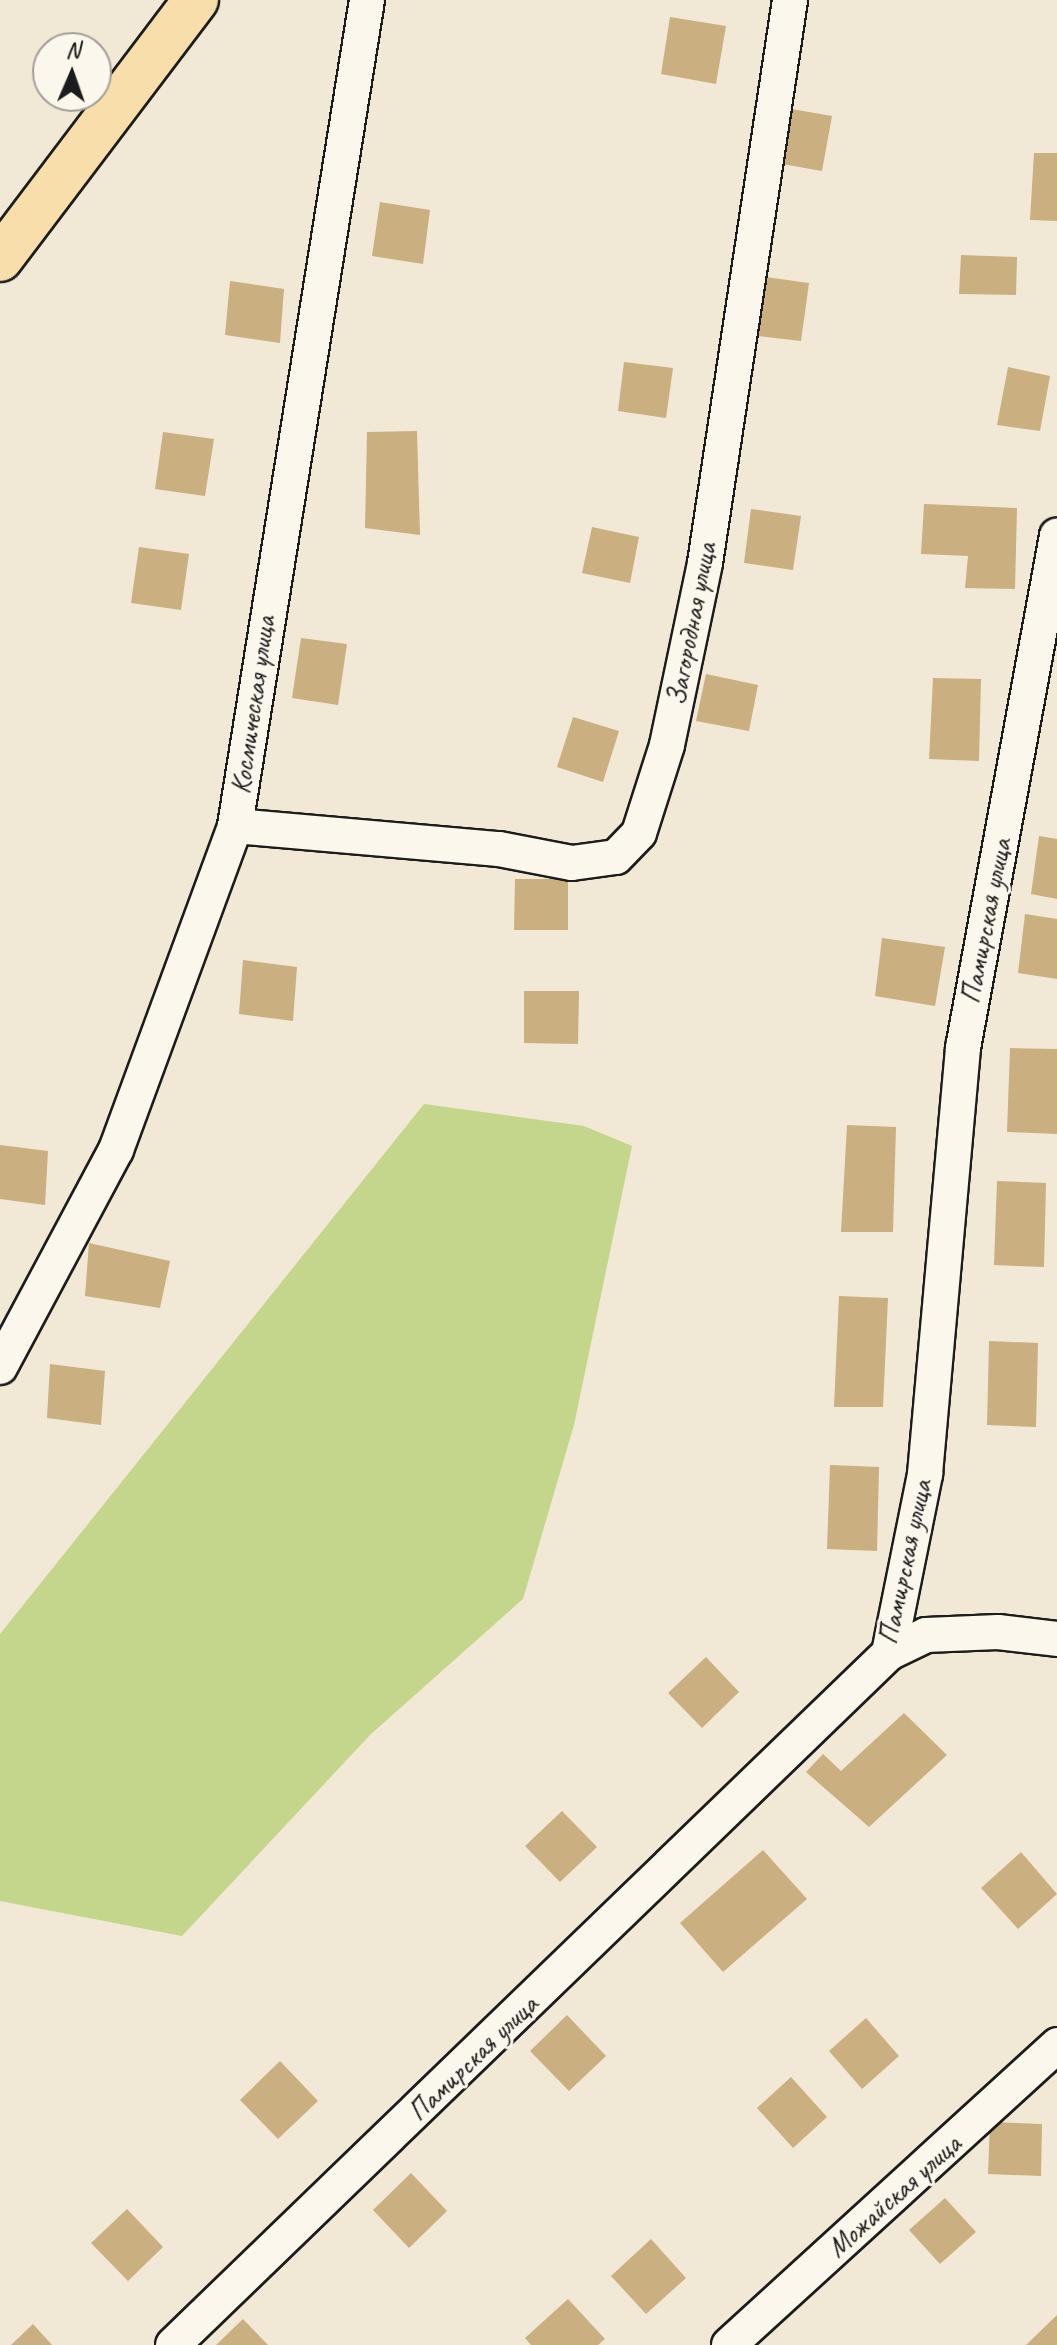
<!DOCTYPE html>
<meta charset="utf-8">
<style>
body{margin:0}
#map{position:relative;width:1057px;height:2345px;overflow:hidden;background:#f1e9d6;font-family:Caveat,sans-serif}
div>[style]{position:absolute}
.green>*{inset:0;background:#c4d68b}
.building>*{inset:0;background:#caaf80}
.roads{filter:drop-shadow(2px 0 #1c1c1c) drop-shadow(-2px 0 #1c1c1c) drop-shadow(0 2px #1c1c1c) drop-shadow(0 -2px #1c1c1c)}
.minor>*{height:34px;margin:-17px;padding:0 17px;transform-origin:17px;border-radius:17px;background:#fbf7ec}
.major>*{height:44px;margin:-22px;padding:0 22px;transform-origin:22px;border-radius:22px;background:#f8deab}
span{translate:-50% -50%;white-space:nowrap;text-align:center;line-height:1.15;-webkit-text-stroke:6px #fbf7ec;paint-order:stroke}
.street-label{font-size:28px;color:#1c1c1c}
.north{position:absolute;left:32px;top:32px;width:80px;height:80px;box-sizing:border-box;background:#fbf7ec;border:2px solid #a29f99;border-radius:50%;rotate:2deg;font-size:22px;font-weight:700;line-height:32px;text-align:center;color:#1c1c1c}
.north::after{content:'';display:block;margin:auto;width:28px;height:36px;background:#1c1c1c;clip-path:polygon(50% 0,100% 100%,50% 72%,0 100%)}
</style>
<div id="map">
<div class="green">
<i style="clip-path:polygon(424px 1104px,584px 1126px,632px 1146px,574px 1425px,523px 1599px,370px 1735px,182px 1936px,0 1901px,0 1634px)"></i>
</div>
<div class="building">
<i style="clip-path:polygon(670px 17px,726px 26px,716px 84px,661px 74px)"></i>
<i style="clip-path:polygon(780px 107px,832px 116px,822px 171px,771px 162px)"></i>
<i style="clip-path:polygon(1034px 153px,1057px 153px,1057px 221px,1030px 220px)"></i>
<i style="clip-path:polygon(380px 202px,430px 210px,423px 264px,372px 256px)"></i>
<i style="clip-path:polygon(961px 255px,1017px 257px,1016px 295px,959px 294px)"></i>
<i style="clip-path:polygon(758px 276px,809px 283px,801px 341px,750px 335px)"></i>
<i style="clip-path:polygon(230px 281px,284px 289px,280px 343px,225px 335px)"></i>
<i style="clip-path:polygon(624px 362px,673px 368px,666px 418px,618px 411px)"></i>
<i style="clip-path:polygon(1008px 367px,1050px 376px,1040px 431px,997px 425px)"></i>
<i style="clip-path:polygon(417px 431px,420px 535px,365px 528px,367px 432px)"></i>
<i style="clip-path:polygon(163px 432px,214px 439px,205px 496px,155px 489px)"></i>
<i style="clip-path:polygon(924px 504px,1017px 508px,1015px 589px,965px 588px,968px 556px,921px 554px)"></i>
<i style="clip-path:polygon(751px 509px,801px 516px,793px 570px,744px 563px)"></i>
<i style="clip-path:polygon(592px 527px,639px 537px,630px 583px,582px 573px)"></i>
<i style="clip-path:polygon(139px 547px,189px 554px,181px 610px,131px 603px)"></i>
<i style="clip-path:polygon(301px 638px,347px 644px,338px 705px,292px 698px)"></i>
<i style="clip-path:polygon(706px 674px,758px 685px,749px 731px,696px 721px)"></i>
<i style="clip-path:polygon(933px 678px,981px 679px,979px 761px,929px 759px)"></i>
<i style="clip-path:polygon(573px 717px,619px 731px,603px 782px,557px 767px)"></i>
<i style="clip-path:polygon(1039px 836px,1057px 839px,1057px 899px,1031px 894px)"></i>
<i style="clip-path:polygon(515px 879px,568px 879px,568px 930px,514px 930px)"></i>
<i style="clip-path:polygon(1025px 914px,1057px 919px,1057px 979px,1018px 973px)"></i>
<i style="clip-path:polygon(882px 938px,945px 947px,935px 1006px,875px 996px)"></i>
<i style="clip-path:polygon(243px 960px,297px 967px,293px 1021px,239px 1014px)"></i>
<i style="clip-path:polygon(524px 991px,579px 991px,578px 1044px,524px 1043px)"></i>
<i style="clip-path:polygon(1010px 1048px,1057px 1049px,1057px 1134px,1007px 1132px)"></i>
<i style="clip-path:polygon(847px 1125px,896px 1127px,893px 1232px,841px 1232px)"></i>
<i style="clip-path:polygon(0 1145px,48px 1151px,45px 1205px,0 1199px)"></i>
<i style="clip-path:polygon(997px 1181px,1046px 1183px,1044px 1267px,994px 1265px)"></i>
<i style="clip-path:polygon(89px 1243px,170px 1261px,160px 1308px,85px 1296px)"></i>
<i style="clip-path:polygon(839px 1296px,888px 1298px,883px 1407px,834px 1407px)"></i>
<i style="clip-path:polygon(989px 1341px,1038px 1343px,1036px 1427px,987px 1425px)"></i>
<i style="clip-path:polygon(50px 1364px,105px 1371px,101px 1425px,47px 1418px)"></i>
<i style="clip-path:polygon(830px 1465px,879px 1467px,877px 1551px,827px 1549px)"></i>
<i style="clip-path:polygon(706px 1657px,739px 1692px,702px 1728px,668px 1693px)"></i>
<i style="clip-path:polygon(904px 1713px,947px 1755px,869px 1827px,806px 1772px,823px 1754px,841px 1771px)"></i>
<i style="clip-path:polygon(562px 1811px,597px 1847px,560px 1882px,525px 1846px)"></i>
<i style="clip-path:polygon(763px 1850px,807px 1899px,723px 1972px,680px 1923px)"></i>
<i style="clip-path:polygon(1021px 1852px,1057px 1894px,1018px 1929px,981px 1888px)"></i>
<i style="clip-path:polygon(567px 2015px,606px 2056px,569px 2091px,530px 2051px)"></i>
<i style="clip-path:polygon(866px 2018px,899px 2056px,862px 2089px,829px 2051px)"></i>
<i style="clip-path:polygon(280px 2061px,318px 2101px,278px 2139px,240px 2100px)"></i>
<i style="clip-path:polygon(791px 2077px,827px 2117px,793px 2148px,757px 2108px)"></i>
<i style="clip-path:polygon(990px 2122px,1042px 2124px,1041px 2176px,988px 2174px)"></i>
<i style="clip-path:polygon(411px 2173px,447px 2211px,409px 2248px,373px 2210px)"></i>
<i style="clip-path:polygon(945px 2198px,976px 2232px,940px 2264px,909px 2230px)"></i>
<i style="clip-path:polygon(127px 2209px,163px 2247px,128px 2281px,91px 2243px)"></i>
<i style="clip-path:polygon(651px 2239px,686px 2278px,646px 2314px,611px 2276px)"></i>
<i style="clip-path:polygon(568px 2299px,605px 2339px,598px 2345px,531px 2345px,525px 2338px)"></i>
<i style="clip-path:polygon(1057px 2315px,1057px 2345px,1026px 2345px)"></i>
<i style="clip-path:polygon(243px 2319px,268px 2345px,216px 2345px)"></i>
<i style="clip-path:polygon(33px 2324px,52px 2345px,11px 2345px)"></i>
</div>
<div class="roads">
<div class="minor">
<i style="left:235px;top:826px;width:265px;rotate:5deg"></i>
<i style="left:499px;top:849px;width:74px;rotate:10.9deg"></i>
<i style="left:572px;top:863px;width:44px;rotate:-7.8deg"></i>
<i style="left:616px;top:857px;width:33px;rotate:-46deg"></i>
<i style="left:639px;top:833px;width:92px;rotate:-72.3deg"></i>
<i style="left:667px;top:745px;width:186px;rotate:-78.2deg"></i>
<i style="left:705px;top:563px;width:569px;rotate:-81.41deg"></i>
<i style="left:0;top:1367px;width:246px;rotate:-61.9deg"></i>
<i style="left:116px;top:1150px;width:345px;rotate:-69.8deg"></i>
<i style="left:235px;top:826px;width:836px;rotate:-80.92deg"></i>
<i style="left:889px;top:1653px;width:41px;rotate:-25.9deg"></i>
<i style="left:926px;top:1635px;width:72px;rotate:-2.4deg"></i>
<i style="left:998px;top:1632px;width:59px;rotate:6.8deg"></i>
<i style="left:173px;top:2345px;width:996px;rotate:-44.02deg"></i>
<i style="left:889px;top:1653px;width:183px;rotate:-78.6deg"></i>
<i style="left:925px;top:1474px;width:428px;rotate:-84.9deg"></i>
<i style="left:963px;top:1048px;width:521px;rotate:-79.6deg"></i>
<i style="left:729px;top:2345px;width:445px;rotate:-42.4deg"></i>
</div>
<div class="major">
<i style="left:0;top:259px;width:325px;rotate:-52.9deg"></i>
</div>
</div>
<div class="street-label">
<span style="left:691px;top:624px;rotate:-79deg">Загородная улица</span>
<span style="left:253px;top:705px;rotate:-82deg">Космическая улица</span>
<span style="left:986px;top:921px;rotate:-79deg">Памирская улица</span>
<span style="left:905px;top:1562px;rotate:-78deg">Памирская улица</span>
<span style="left:473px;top:2058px;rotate:-44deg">Памирская улица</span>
<span style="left:894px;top:2196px;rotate:-42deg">Можайская улица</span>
</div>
<div class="north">N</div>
</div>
